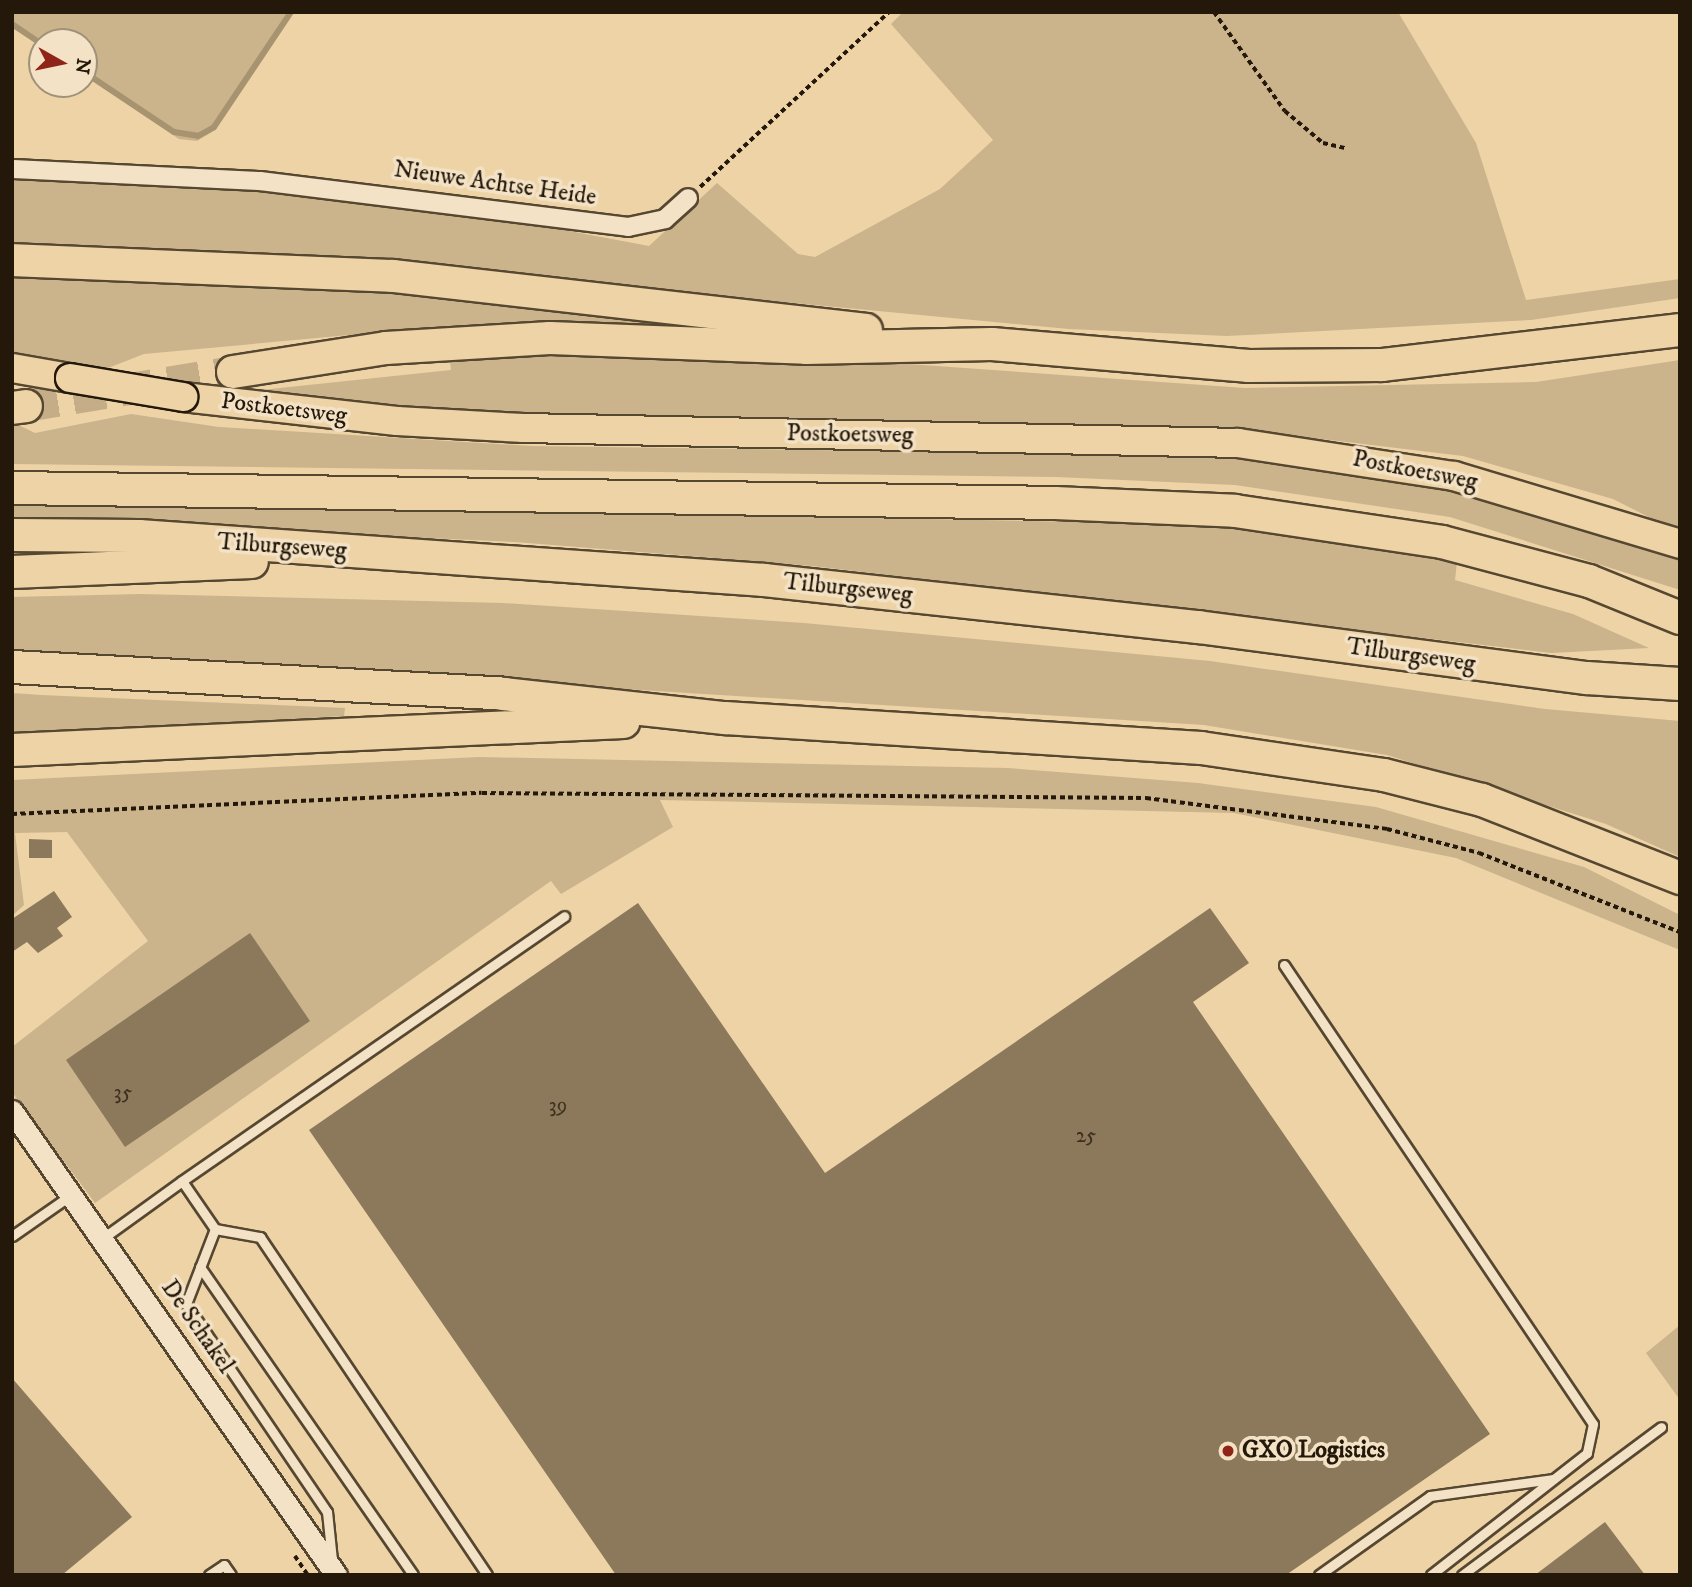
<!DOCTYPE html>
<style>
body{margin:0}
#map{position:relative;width:1692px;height:1587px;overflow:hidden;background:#edd3a6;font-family:"IM FELL DW Pica",serif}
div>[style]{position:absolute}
.green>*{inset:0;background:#cbb38b}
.stream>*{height:6px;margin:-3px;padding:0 3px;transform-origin:3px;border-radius:3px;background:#a89371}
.building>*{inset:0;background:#8c795b}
.motorway-tunnel>*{height:32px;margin-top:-16px;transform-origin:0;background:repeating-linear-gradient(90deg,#c5ae87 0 32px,transparent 0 48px)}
.path>*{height:3.5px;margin-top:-1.75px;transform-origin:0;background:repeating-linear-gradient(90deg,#23180a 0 5px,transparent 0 8.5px)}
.roads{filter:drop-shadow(2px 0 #564731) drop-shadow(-2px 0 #564731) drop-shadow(0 2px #564731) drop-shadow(0 -2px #564731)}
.service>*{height:9px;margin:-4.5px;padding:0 4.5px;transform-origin:4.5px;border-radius:4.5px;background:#f3e2c5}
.minor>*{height:18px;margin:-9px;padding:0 9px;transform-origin:9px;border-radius:9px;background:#f3e2c5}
.tertiary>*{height:21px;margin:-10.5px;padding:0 10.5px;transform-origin:10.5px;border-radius:10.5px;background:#f3e2c5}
.trunk>*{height:28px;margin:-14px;padding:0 14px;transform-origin:14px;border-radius:14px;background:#edd3a6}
.motorway>*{height:32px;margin:-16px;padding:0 16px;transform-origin:16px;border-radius:16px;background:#edd3a6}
.bridges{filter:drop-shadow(2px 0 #23180a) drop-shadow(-2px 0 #23180a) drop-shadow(0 2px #23180a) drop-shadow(0 -2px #23180a)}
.trunk-bridge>*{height:28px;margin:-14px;padding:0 14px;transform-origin:14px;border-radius:14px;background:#edd3a6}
.dots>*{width:19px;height:19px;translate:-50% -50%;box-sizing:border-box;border:4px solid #f3e2c5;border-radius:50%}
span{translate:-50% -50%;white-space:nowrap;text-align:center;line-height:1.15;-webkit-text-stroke:7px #f3e2c5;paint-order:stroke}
.number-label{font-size:21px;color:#3d301e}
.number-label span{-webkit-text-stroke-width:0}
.street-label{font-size:24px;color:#23180a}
.poi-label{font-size:24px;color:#23180a;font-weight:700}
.left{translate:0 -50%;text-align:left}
.frame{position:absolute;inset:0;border:14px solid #23180a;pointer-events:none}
.north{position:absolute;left:28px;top:28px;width:70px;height:70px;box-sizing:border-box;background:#f3e2c5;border:2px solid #a0917a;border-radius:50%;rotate:99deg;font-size:19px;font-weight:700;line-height:28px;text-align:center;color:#23180a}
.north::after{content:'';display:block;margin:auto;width:24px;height:32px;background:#8f2418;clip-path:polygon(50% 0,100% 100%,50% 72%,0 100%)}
</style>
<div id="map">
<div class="green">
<i style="clip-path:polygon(12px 12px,293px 12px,212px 132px,197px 141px,179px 139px,84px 73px,84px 42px,42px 44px,12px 28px)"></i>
<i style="clip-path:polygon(903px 12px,1398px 12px,1476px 143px,1526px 300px,1680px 279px,1680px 298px,1531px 320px,1227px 336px,1069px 329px,394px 265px,12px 243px,12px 176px,414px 202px,649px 246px,717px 183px,798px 254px,815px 257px,940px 189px,993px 140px,891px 24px)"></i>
<i style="clip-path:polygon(12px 274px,392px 290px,715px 322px,382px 332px,144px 354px,108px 368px,12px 358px)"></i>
<i style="clip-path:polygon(550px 348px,823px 358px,1245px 388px,1536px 382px,1680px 360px,1680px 533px,1613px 499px,1463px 456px,1238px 429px,538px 417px,374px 409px,241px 392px,451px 370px,449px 353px)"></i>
<i style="clip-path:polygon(131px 414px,219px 427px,532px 446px,1237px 456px,1450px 486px,1680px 555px,1680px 590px,1450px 517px,1235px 485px,1056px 477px,12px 464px,12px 422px,35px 433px)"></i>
<i style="clip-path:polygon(12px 501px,1234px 525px,1457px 562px,1455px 580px,1573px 614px,1649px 648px,1551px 653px,812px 566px,515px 542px,12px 519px)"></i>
<i style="clip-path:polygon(141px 594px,503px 603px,804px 623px,1210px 661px,1545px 709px,1680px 721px,1680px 857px,1606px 824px,1387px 755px,1204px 725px,12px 651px,12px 597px)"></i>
<i style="clip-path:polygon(12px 693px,41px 695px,345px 708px,344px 716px,12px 734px)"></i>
<i style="clip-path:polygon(479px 757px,1007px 768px,1198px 783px,1376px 807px,1584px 867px,1680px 915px,1680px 950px,1456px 858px,1234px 813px,660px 800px,673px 827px,561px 894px,551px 881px,95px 1203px,12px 1092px,12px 1047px,148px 941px,67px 832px,15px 833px,24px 905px,12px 916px,12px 780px)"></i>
<i style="clip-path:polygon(1680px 1325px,1680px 1400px,1646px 1353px)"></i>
</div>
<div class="stream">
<i style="left:12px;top:24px;width:36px;rotate:34deg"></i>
<i style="left:84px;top:72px;width:108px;rotate:33.7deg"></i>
<i style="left:174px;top:132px;width:24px;rotate:9deg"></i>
<i style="left:198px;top:136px;width:18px;rotate:-29deg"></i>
<i style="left:214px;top:127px;width:138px;rotate:-56.2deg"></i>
</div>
<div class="building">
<i style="clip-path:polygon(29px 839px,52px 840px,52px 858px,29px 858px)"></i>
<i style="clip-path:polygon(54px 891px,72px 917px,57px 928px,63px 936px,38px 953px,27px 942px,12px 952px,12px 919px)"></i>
<i style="clip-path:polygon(638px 903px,825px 1173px,1210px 908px,1249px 963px,1193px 1002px,1490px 1434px,1286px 1575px,616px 1575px,309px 1130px)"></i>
<i style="clip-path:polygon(250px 933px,310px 1021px,125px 1147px,66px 1060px)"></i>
<i style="clip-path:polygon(12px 1378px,132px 1517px,62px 1575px,12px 1575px)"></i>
<i style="clip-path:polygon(1605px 1522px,1645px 1575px,1535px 1575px)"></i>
</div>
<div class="motorway-tunnel">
<i style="left:26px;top:406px;width:210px;rotate:-9.3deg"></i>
</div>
<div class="path">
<i style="left:1214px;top:12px;width:122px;rotate:54.4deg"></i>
<i style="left:1285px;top:111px;width:50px;rotate:40.1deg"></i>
<i style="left:1323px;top:143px;width:23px;rotate:13deg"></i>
<i style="left:700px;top:187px;width:258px;rotate:-42.8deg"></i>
<i style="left:12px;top:814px;width:470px;rotate:-2.6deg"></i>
<i style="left:482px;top:793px;width:664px;rotate:0.43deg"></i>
<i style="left:1146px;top:798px;width:243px;rotate:7.3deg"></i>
<i style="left:1387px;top:829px;width:95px;rotate:14.6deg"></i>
<i style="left:1479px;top:853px;width:216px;rotate:21.5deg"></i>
<i style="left:295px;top:1556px;width:23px;rotate:56deg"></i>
</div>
<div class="roads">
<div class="service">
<i style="left:1284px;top:965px;width:553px;rotate:56.05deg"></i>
<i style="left:1593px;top:1424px;width:30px;rotate:102deg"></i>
<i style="left:1587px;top:1453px;width:198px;rotate:142deg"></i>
<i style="left:215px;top:1229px;width:46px;rotate:10.1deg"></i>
<i style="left:260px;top:1237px;width:407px;rotate:56.1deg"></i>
<i style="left:12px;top:1236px;width:72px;rotate:-34.8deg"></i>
<i style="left:103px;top:1238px;width:97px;rotate:-35.8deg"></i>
<i style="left:200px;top:1267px;width:374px;rotate:55.3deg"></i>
<i style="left:332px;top:1560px;width:48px;rotate:-95.9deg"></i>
<i style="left:327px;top:1512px;width:251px;rotate:-124.1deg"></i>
<i style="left:186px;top:1304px;width:80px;rotate:-68.9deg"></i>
<i style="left:215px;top:1229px;width:58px;rotate:-124.5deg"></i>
<i style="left:182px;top:1181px;width:465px;rotate:-34.7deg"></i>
<i style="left:209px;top:1575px;width:18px;rotate:-34deg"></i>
<i style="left:224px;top:1565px;width:12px;rotate:55deg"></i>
<i style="left:1319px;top:1575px;width:136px;rotate:-35.4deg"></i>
<i style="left:1430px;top:1496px;width:123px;rotate:-7.9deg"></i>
<i style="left:1462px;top:1575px;width:248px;rotate:-36.6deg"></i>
</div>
<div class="minor">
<i style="left:12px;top:169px;width:248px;rotate:2.8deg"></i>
<i style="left:260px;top:181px;width:371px;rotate:7.1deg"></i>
<i style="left:628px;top:227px;width:38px;rotate:-12deg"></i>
<i style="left:665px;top:219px;width:31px;rotate:-42deg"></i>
</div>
<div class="tertiary">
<i style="left:12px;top:1111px;width:566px;rotate:55.07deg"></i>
</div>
<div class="trunk">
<i style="left:12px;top:368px;width:59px;rotate:9.8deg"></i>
<i style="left:183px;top:397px;width:215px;rotate:6.4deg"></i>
<i style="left:397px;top:421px;width:127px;rotate:3.2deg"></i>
<i style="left:524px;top:428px;width:714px;rotate:1.2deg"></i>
<i style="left:1238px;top:443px;width:219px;rotate:8.7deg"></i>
<i style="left:1454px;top:476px;width:236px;rotate:16.7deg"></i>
</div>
<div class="motorway">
<i style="left:12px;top:260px;width:381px;rotate:2.4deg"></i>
<i style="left:393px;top:276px;width:476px;rotate:6.5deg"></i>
<i style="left:233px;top:372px;width:155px;rotate:-8.9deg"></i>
<i style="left:386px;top:348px;width:164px;rotate:-3.5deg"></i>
<i style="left:550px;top:338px;width:256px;rotate:2.2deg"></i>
<i style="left:806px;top:348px;width:186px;rotate:-1.2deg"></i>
<i style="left:992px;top:344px;width:258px;rotate:4.9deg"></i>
<i style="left:1249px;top:366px;width:133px;rotate:-0.4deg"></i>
<i style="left:1382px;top:365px;width:300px;rotate:-6.7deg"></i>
<i style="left:12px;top:408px;width:14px;rotate:-8deg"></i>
<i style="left:12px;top:488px;width:1043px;rotate:0.82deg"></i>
<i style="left:1055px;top:503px;width:180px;rotate:2.5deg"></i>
<i style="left:1235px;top:511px;width:209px;rotate:8.5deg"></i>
<i style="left:1442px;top:542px;width:152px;rotate:14.9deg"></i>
<i style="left:1589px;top:581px;width:98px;rotate:22.1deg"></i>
<i style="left:12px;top:535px;width:127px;rotate:0.5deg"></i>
<i style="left:139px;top:536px;width:627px;rotate:4.03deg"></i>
<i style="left:764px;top:580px;width:437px;rotate:6.2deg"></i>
<i style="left:1198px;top:627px;width:392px;rotate:7.5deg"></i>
<i style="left:1587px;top:678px;width:93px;rotate:3.7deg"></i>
<i style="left:12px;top:572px;width:240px;rotate:-2.4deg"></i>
<i style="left:12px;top:667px;width:492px;rotate:3.1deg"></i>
<i style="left:503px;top:694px;width:223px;rotate:6.2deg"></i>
<i style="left:725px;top:718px;width:477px;rotate:3.6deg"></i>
<i style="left:1201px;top:748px;width:185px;rotate:8.4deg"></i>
<i style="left:1384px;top:775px;width:101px;rotate:14.3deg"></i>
<i style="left:1482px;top:800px;width:213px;rotate:21.5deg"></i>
<i style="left:12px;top:750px;width:612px;rotate:-2.62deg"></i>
</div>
</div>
<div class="bridges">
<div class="trunk-bridge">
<i style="left:70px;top:378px;width:115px;rotate:9.5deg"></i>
</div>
</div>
<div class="dots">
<i style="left:1228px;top:1451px;background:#8f2418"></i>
</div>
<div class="number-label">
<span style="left:123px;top:1093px">35</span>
<span style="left:558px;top:1106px">39</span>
<span style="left:1086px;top:1136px">25</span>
</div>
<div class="street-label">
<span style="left:495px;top:184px;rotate:8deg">Nieuwe Achtse Heide</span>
<span style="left:284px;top:409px;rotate:7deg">Postkoetsweg</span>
<span style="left:850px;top:435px;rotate:1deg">Postkoetsweg</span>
<span style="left:1415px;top:471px;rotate:11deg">Postkoetsweg</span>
<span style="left:282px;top:547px;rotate:4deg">Tilburgseweg</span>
<span style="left:848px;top:589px;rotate:6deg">Tilburgseweg</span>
<span style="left:1411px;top:656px;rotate:8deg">Tilburgseweg</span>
<span style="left:197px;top:1327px;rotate:55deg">De Schakel</span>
</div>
<div class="poi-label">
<span class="left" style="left:1242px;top:1451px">GXO Logistics</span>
</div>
<div class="frame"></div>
<div class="north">N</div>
</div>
